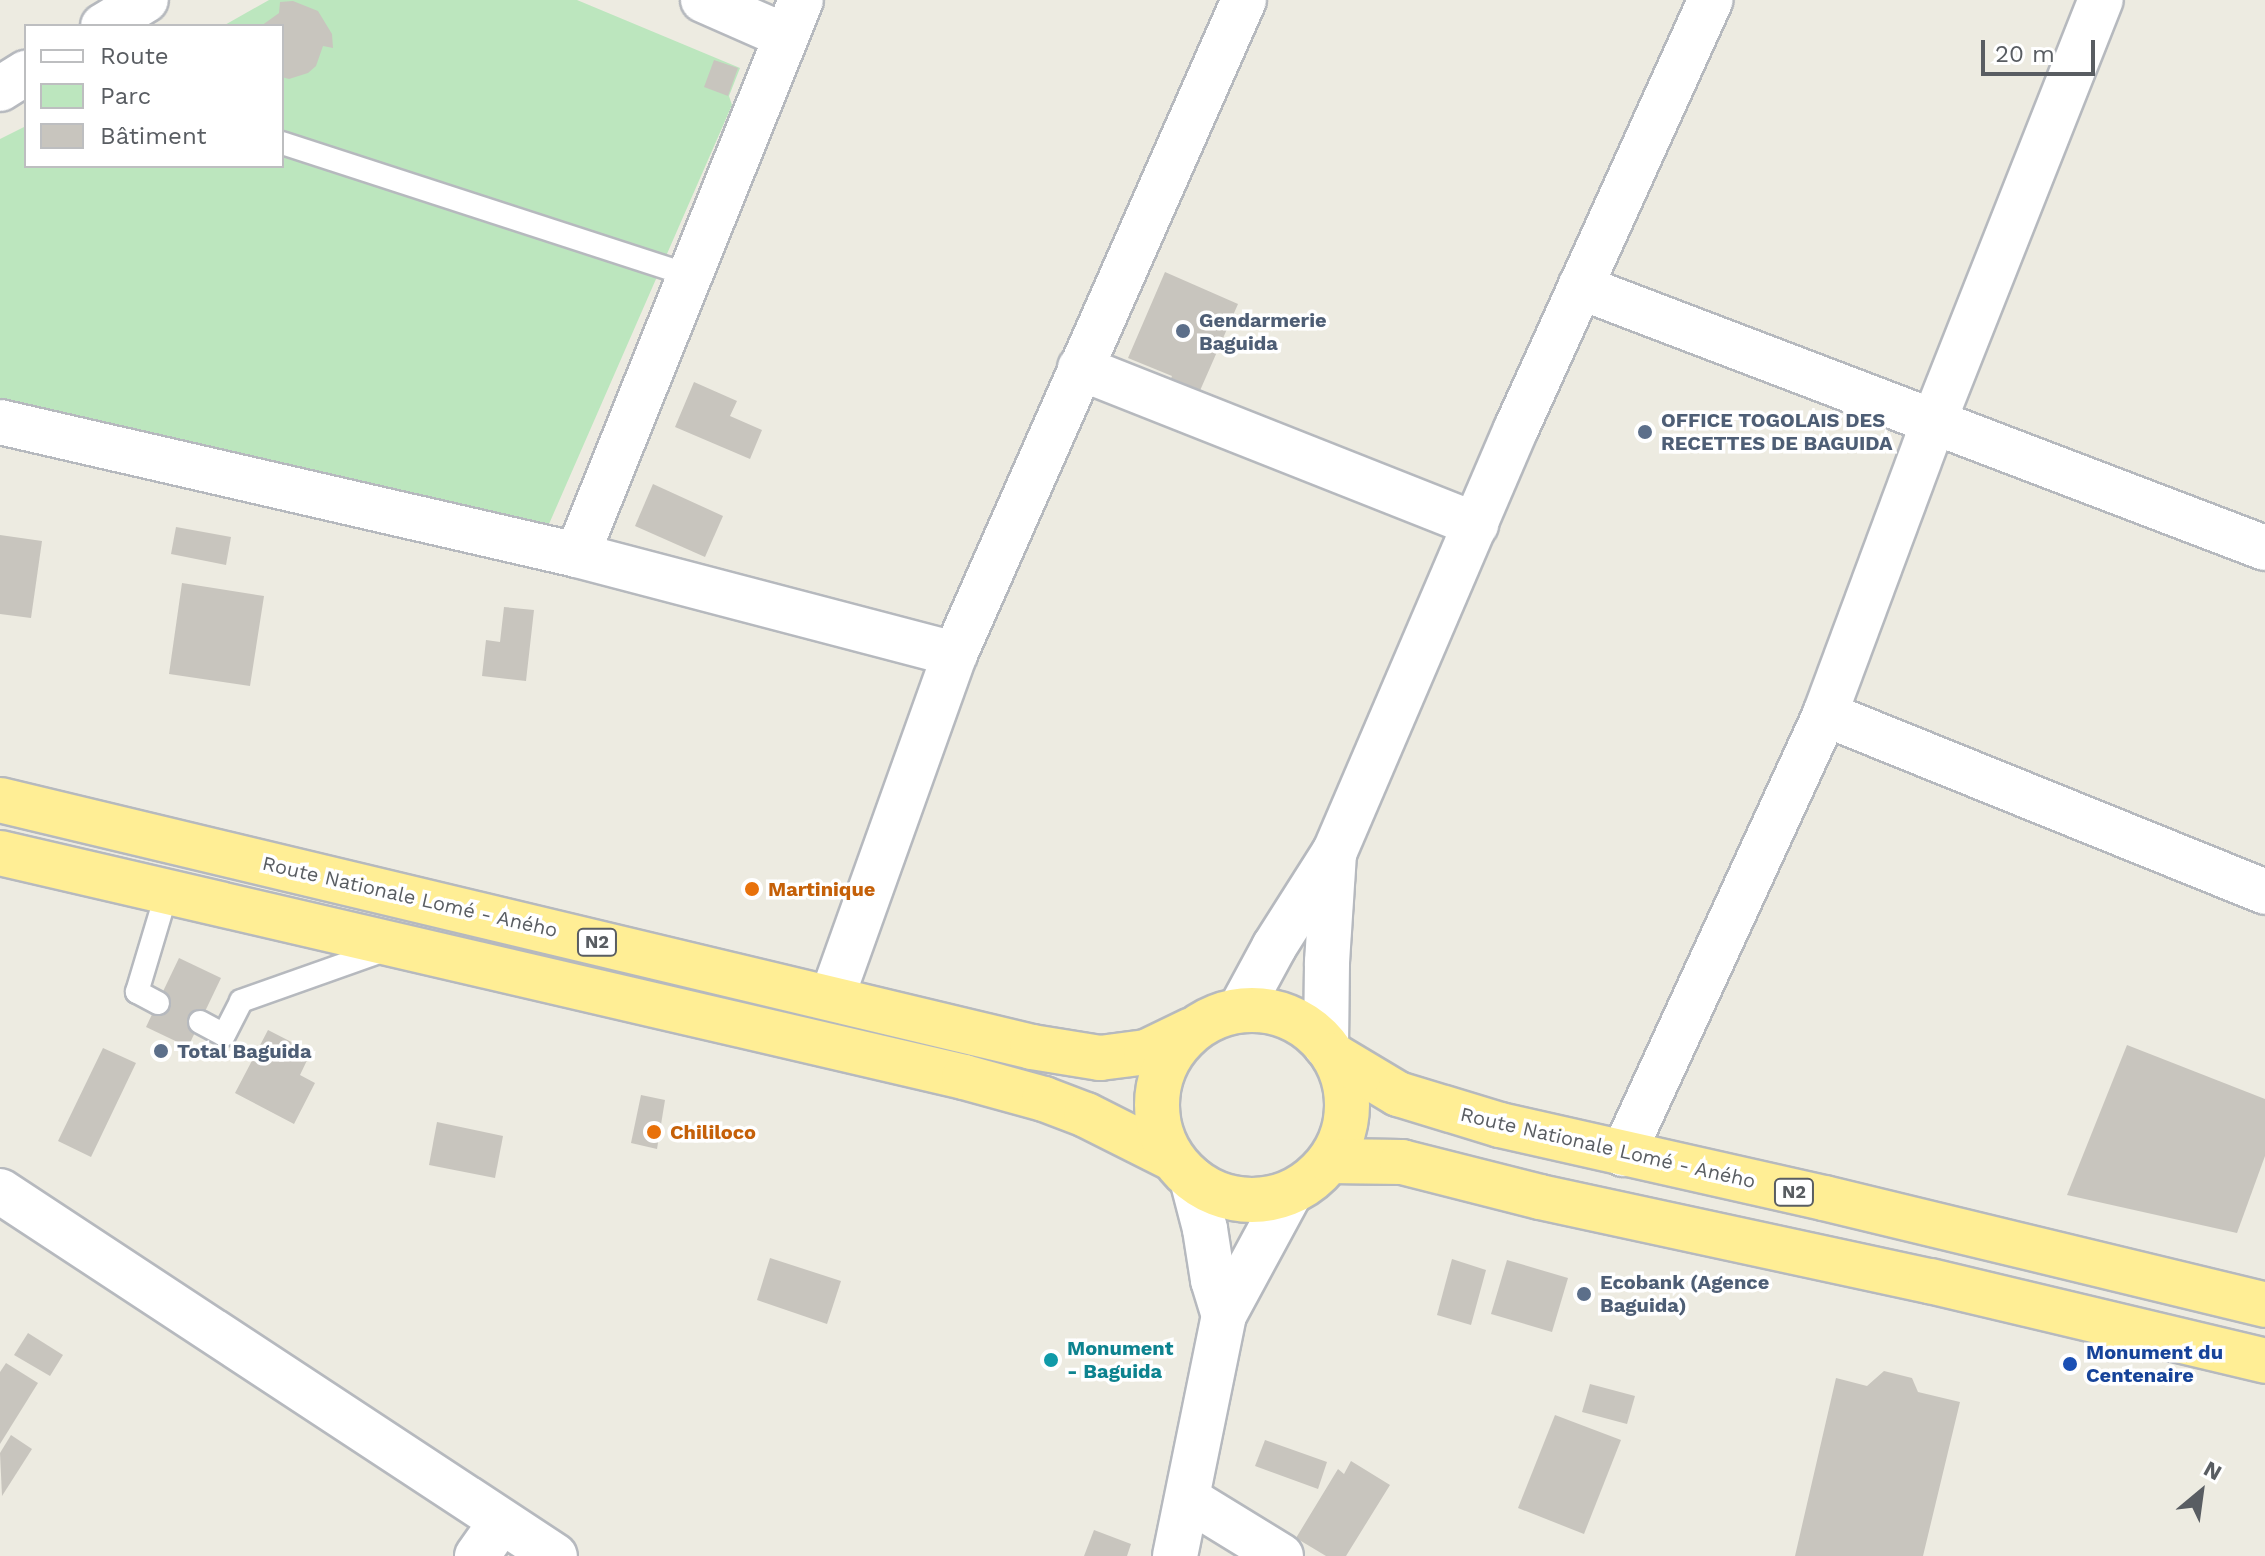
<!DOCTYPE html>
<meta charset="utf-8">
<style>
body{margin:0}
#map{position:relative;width:2265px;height:1556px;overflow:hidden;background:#edebe1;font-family:"Work Sans",sans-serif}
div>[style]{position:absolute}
.green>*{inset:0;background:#bce6be}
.building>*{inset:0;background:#c8c5be}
.roads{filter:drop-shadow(2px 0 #b6b9be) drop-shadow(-2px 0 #b6b9be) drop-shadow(0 2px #b6b9be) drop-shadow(0 -2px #b6b9be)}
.service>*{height:22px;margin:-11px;padding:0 11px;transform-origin:11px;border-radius:11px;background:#fff}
.minor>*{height:44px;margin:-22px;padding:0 22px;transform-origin:22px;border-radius:22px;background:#fff}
.tertiary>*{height:44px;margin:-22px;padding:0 22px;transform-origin:22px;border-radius:22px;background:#fff}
.trunk>*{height:44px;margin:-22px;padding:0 22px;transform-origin:22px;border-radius:22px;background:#ffee95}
.trunk>.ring{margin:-22px;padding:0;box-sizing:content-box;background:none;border:44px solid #ffee95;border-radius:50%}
.dots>*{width:22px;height:22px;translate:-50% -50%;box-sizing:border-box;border:4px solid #fff;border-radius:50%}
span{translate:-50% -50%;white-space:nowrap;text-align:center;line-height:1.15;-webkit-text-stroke:7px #fff;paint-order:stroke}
.shield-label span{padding:2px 6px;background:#fff;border:2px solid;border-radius:6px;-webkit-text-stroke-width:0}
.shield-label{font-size:18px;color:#595d62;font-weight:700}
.service-label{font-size:20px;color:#4e5e75;font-weight:700}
.left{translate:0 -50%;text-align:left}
.food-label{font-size:20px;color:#c56008;font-weight:700}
.street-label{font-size:20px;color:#595d62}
.culture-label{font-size:20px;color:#0d838f;font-weight:700}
.transit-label{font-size:20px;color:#164399;font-weight:700}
.legend{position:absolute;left:24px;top:24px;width:260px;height:144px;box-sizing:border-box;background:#fff;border:2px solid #bdbec0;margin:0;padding:10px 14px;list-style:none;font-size:24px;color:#595d62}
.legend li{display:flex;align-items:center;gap:16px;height:40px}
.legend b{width:40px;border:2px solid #bdbec0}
.north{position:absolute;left:2161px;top:1452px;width:80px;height:80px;-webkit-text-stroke:6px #fff;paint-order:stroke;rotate:29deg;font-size:22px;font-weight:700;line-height:32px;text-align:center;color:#595d62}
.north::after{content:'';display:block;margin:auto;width:28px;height:36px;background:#595d62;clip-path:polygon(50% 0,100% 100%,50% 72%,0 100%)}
.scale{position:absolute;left:1981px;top:40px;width:114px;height:36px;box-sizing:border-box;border:4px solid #595d62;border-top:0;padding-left:10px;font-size:24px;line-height:28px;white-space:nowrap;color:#595d62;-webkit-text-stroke:6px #fff;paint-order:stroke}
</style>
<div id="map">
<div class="green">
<i style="clip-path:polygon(269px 0,577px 0,740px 68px,729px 96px,732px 105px,549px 524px,534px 527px,0 415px,0 139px,26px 126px,26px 166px,282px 166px,282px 26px,223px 26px)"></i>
</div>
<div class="building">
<i style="clip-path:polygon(293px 1px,318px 11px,332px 34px,333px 48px,323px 46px,316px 66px,308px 73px,289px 79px,282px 77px,282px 26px,261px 26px,279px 13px,280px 2px)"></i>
<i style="clip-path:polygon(714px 60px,738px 68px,728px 96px,704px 87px)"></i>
<i style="clip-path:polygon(1165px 272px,1238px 304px,1195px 402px,1166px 390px,1172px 376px,1128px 358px)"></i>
<i style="clip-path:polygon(694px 382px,737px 401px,730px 416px,762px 430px,750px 459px,675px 427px)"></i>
<i style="clip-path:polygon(653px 484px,723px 516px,705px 557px,635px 526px)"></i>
<i style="clip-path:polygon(176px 527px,231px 537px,226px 565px,171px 554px)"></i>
<i style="clip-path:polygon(0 535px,42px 541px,31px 618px,0 614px)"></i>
<i style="clip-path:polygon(182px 583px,264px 596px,250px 686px,169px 674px)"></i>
<i style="clip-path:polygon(504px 607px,534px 610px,526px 681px,482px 676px,486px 640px,500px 642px)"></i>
<i style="clip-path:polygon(179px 958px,221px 978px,188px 1047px,146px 1027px)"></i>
<i style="clip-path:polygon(268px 1030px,311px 1052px,300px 1075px,315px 1083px,294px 1124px,235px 1093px)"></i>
<i style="clip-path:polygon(2127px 1045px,2265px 1099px,2265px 1156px,2237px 1233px,2067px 1195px)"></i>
<i style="clip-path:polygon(103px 1048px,136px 1063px,91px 1157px,58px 1141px)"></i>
<i style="clip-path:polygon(641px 1095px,665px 1100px,657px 1149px,631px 1143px)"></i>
<i style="clip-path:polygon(437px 1122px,503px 1136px,495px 1178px,429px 1165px)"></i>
<i style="clip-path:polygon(770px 1258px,841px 1281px,827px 1324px,757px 1300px)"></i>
<i style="clip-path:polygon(1452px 1259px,1486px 1270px,1471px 1325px,1437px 1315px)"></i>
<i style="clip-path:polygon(1507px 1260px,1568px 1278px,1552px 1332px,1491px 1314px)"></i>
<i style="clip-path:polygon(28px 1333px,63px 1355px,50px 1376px,14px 1355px)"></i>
<i style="clip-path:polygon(6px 1363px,38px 1383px,0 1444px,0 1372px)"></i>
<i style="clip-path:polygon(1884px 1371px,1912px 1378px,1918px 1392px,1960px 1402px,1923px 1556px,1795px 1556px,1836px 1378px,1867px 1386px)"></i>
<i style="clip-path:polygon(1590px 1384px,1635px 1396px,1627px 1424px,1582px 1412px)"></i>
<i style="clip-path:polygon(1555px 1415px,1621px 1440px,1584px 1534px,1518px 1508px)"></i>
<i style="clip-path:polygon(11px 1435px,32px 1449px,2px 1496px,0 1453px)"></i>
<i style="clip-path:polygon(1265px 1440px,1327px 1462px,1318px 1489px,1255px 1466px)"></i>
<i style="clip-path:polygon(1351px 1461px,1390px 1485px,1346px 1556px,1326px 1556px,1296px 1538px,1338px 1469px,1344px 1474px)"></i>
<i style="clip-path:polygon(1094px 1530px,1131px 1544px,1127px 1556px,1084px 1556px)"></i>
</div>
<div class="roads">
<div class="service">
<i style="left:282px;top:143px;width:428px;rotate:18deg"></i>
<i style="left:158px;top:1003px;width:24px;rotate:-152deg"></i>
<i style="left:137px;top:992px;width:104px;rotate:-73.3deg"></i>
<i style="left:200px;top:1022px;width:27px;rotate:28deg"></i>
<i style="left:224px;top:1035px;width:38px;rotate:-63deg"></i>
<i style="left:241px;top:1001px;width:153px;rotate:-19.5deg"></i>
</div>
<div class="minor">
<i style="left:703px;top:0;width:90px;rotate:23.7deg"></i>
<i style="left:103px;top:26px;width:50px;rotate:-31.2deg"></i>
<i style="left:0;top:89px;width:31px;rotate:-32deg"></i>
<i style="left:1580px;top:287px;width:733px;rotate:20.86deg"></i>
<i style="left:1080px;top:368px;width:426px;rotate:21.6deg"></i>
<i style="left:0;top:422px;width:592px;rotate:12.98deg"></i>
<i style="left:577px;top:555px;width:391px;rotate:14.7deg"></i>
<i style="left:577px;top:555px;width:598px;rotate:-68.02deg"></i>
<i style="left:1825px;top:714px;width:475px;rotate:22deg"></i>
<i style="left:832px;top:997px;width:364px;rotate:-70.3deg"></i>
<i style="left:955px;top:654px;width:715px;rotate:-66.16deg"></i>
<i style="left:1623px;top:1154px;width:484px;rotate:-65.3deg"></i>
<i style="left:1825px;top:714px;width:313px;rotate:-69.6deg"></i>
<i style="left:1934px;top:421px;width:453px;rotate:-68.4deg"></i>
<i style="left:1192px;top:1179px;width:52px;rotate:75.4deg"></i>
<i style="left:1205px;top:1229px;width:52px;rotate:81.1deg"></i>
<i style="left:1213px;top:1280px;width:37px;rotate:73deg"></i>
<i style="left:0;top:1191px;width:664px;rotate:33.33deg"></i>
<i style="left:1188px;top:1499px;width:109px;rotate:31.5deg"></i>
<i style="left:477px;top:1556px;width:42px;rotate:-54.8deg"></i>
<i style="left:1175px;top:1556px;width:246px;rotate:-78.5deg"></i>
<i style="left:1224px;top:1315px;width:139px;rotate:-61.6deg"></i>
</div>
<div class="tertiary">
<i style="left:1240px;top:1010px;width:72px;rotate:-61.6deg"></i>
<i style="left:1274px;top:947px;width:114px;rotate:-57.6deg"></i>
<i style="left:1335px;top:851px;width:459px;rotate:-66.8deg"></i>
<i style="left:1516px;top:429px;width:471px;rotate:-65.6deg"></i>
<i style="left:1326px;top:1046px;width:84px;rotate:-89.3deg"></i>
<i style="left:1327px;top:962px;width:109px;rotate:-86.3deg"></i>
</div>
<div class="trunk">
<i style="left:0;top:800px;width:1061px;rotate:13.46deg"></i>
<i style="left:1032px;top:1047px;width:69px;rotate:9.2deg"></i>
<i style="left:1100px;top:1058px;width:46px;rotate:-7.4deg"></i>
<i style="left:1146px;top:1052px;width:51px;rotate:-25.6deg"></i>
<i style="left:0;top:853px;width:990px;rotate:13.08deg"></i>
<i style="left:964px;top:1077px;width:83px;rotate:15.4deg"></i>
<i style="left:1044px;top:1099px;width:45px;rotate:20.9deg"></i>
<i style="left:1086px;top:1115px;width:97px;rotate:26.8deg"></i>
<i class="ring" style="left:1157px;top:1010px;width:146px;height:146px"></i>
<i style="left:1333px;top:1055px;width:76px;rotate:31deg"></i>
<i style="left:1398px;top:1094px;width:107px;rotate:16.9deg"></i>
<i style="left:1500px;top:1125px;width:332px;rotate:12.7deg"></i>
<i style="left:1824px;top:1198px;width:454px;rotate:13.6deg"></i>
<i style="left:1330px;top:1161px;width:72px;rotate:0.8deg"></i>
<i style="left:1402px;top:1162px;width:142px;rotate:14.2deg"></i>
<i style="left:1540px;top:1197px;width:399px;rotate:12.2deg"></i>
<i style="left:1930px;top:1281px;width:344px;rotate:13.4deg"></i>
</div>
</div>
<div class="dots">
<i style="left:1183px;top:331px;background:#5c6f8a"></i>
<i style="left:1645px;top:432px;background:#5c6f8a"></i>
<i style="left:752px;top:889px;background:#e8710a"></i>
<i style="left:161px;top:1051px;background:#5c6f8a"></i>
<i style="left:654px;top:1132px;background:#e8710a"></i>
<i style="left:1584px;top:1294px;background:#5c6f8a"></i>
<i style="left:1051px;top:1360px;background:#0f9aa8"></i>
<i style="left:2070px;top:1364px;background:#1a4fb4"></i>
</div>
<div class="shield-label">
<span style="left:597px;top:942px">N2</span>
<span style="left:1794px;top:1192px">N2</span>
</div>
<div class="service-label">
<span class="left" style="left:1199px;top:332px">Gendarmerie<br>Baguida</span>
<span class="left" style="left:1661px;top:432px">OFFICE TOGOLAIS DES<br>RECETTES DE BAGUIDA</span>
<span class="left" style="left:177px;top:1051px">Total Baguida</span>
<span class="left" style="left:1600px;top:1294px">Ecobank (Agence<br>Baguida)</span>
</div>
<div class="food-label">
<span class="left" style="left:768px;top:889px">Martinique</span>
<span class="left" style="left:670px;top:1132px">Chililoco</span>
</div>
<div class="street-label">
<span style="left:410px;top:897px;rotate:13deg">Route Nationale Lomé - Aného</span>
<span style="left:1608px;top:1148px;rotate:13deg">Route Nationale Lomé - Aného</span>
</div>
<div class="culture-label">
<span class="left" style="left:1067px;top:1360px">Monument<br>- Baguida</span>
</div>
<div class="transit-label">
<span class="left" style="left:2086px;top:1364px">Monument du<br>Centenaire</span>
</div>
<ul class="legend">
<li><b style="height:10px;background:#fff"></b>Route</li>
<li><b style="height:22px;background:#bce6be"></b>Parc</li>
<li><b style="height:22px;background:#c8c5be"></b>Bâtiment</li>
</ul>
<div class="north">N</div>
<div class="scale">20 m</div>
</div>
